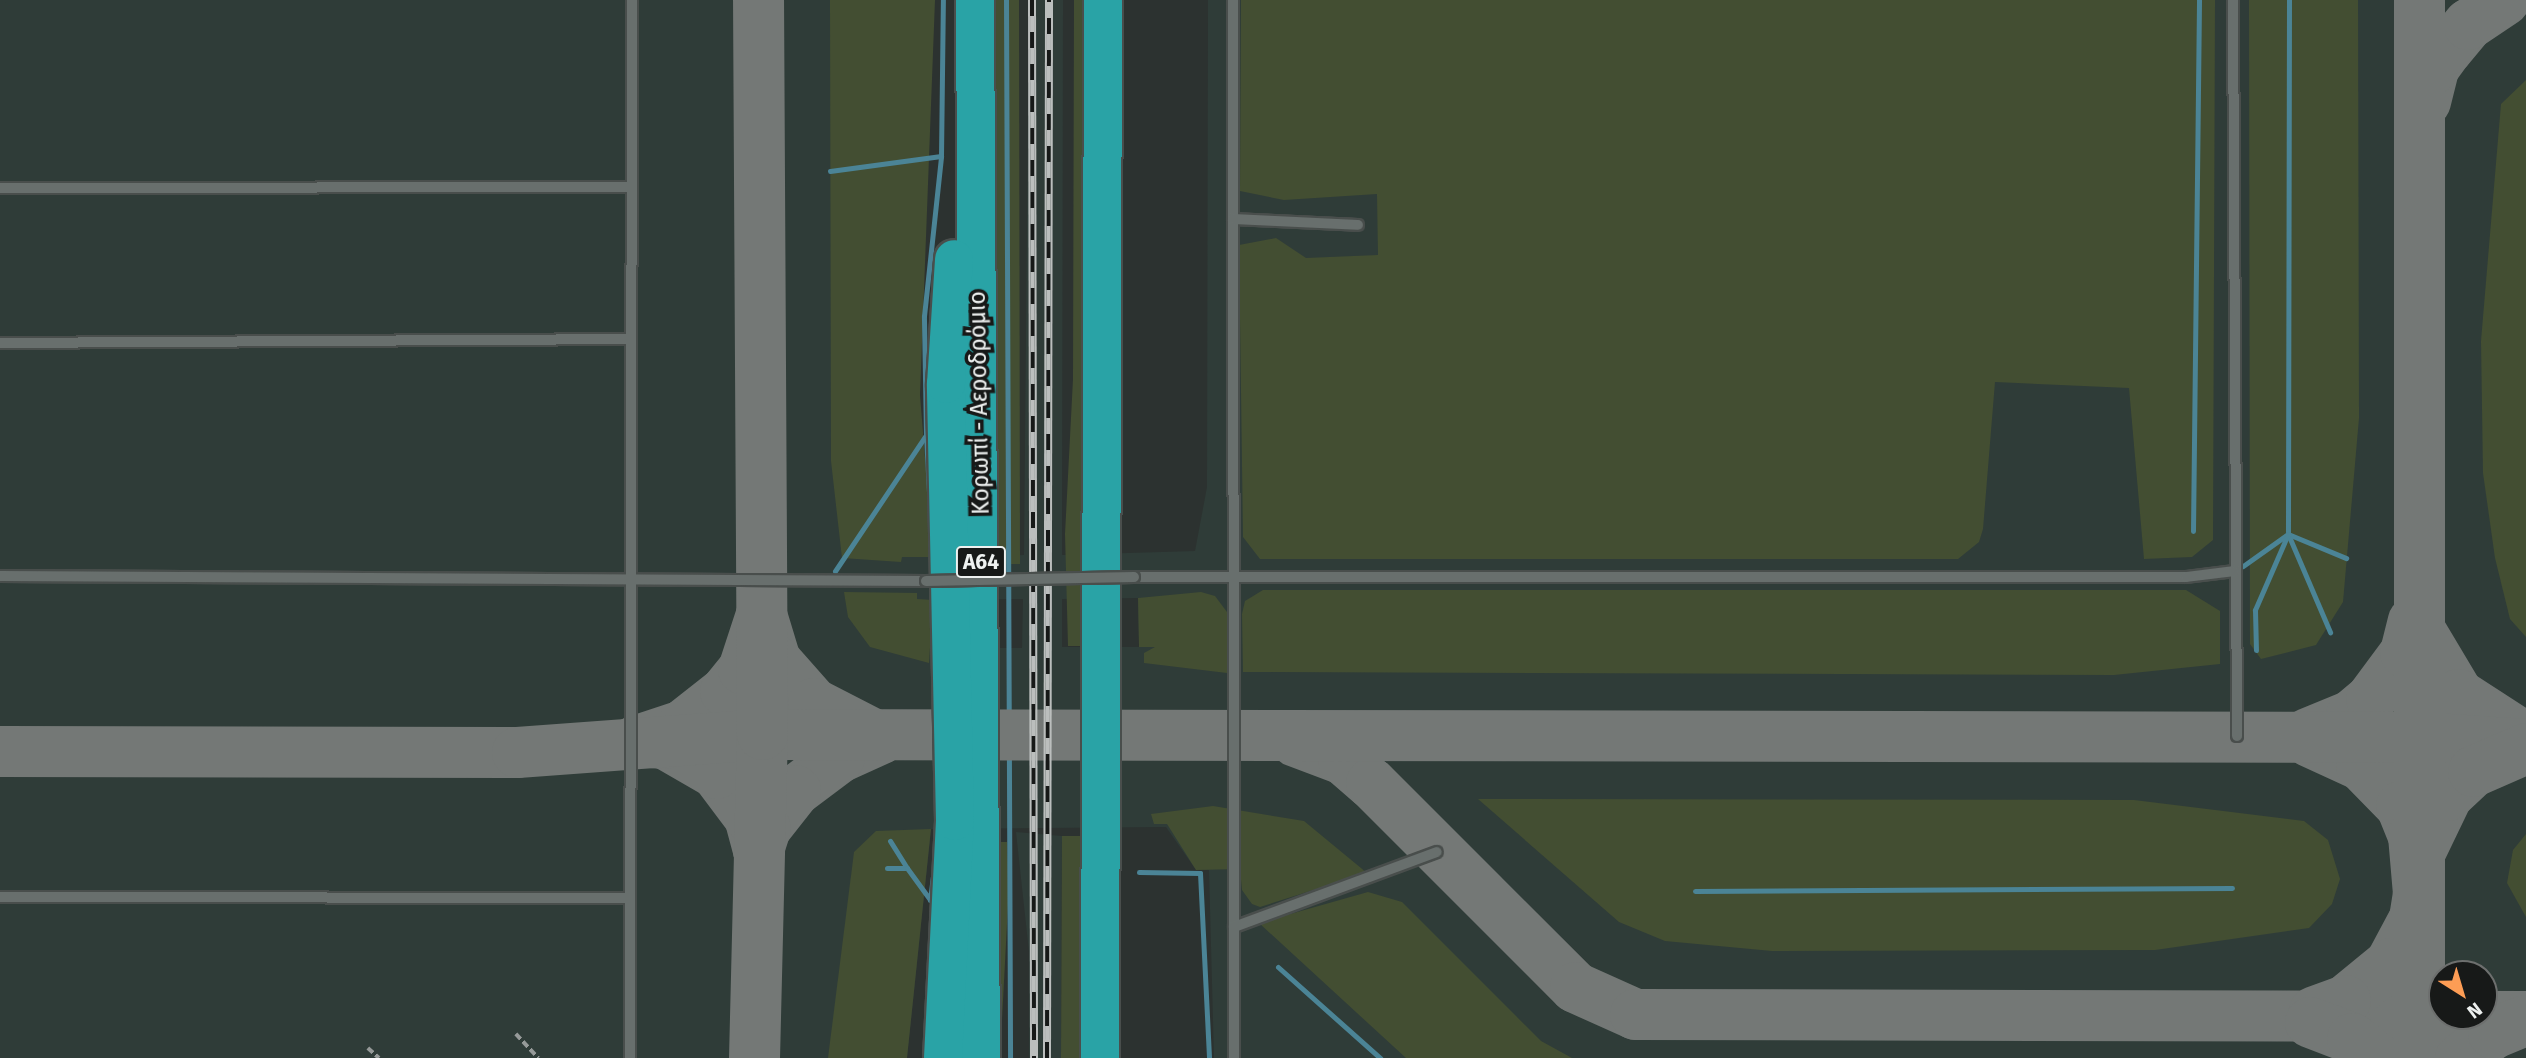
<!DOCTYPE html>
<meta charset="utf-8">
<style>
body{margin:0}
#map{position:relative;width:2526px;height:1058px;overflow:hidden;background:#2c3230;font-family:"Fira Sans",sans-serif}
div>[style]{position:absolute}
.built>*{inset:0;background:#2f3c38}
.green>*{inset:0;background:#434e32}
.stream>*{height:5px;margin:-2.5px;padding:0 2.5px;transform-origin:2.5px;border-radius:2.5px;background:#4b8496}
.taxiway>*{height:51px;margin:-25.5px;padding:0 25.5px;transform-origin:25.5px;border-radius:25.5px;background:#747876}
.path>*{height:3.5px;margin-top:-1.75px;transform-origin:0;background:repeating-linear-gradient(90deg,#969a99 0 7px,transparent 0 10.5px)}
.roads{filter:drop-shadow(2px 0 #494e4c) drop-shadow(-2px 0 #494e4c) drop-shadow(0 2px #494e4c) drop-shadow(0 -2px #494e4c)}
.lane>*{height:10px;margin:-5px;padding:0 5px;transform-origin:5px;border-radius:5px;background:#686f6d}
.highway>*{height:38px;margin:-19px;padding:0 19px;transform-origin:19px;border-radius:19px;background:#29a3a6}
.rail>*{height:8px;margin-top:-4px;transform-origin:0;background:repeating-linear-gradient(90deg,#171918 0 16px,#bbbebd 0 32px);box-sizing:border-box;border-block:2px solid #bbbebd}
.bridges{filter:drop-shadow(2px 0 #494e4c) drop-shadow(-2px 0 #494e4c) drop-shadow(0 2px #494e4c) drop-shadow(0 -2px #494e4c)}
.lane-bridge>*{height:10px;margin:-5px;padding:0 5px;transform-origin:5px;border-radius:5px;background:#686f6d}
span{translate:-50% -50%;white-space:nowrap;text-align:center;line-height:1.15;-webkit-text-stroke:7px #171918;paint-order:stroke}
.shield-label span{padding:2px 5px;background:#171918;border:2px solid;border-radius:5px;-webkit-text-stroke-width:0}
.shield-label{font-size:21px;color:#eef1f0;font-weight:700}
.street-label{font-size:23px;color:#eef1f0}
.north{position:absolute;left:2428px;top:960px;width:70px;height:70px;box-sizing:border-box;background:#171918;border:2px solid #6d6f6e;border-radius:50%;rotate:143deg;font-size:19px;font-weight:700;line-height:28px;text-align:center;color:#eef1f0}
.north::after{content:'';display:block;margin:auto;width:24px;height:32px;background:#fd9d55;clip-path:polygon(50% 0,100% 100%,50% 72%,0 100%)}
</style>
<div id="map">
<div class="built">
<i style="clip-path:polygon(evenodd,0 0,897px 0,896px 185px,934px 557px,1024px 555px,1029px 0,1063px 0,1062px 555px,1195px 551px,1207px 487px,1208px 0,2526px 0,2526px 1058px,1214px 1058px,1209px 870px,1196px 870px,1166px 827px,931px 829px,907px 1058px,0 1058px,0 0,1138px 598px,1139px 647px,1062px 647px,1062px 599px,1138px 598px,0 0,1023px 599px,1022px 648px,933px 648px,933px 600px,1023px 599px,0 0,2442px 974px,2484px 974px,2484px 1016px,2442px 1016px,2442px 974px)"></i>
<i style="clip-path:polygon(1016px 832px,1062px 836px,1061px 1058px,1029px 1058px,1029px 952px)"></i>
</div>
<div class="green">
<i style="clip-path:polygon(830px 0,935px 0,920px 395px,933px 557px,902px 557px,901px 562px,842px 558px,831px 461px)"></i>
<i style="clip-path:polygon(992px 0,1019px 0,1020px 564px,996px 564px)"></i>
<i style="clip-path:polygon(1074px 0,1091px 0,1084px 646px,1068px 646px,1065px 534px,1073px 379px)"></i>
<i style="clip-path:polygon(1241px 0,2215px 0,2213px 540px,2192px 557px,2144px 559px,2129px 388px,1995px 382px,1983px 529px,1979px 542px,1958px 559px,1260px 559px,1243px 537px,1239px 245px,1276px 238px,1306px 258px,1378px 255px,1377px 194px,1284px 200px,1240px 191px)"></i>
<i style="clip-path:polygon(2249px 0,2358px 0,2359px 418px,2343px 602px,2316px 645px,2261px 659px,2250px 644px)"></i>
<i style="clip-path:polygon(2526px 80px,2526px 637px,2510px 619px,2495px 558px,2483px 473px,2481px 341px,2501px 104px)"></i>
<i style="clip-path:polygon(1263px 590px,2186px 590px,2220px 611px,2220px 664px,2114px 675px,1243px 672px,1242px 614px,1245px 601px)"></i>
<i style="clip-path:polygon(844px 592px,917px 593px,917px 599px,933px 600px,929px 663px,870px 647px,848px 617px)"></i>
<i style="clip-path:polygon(1201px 592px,1215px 596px,1227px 612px,1227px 673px,1144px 663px,1144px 653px,1155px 647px,1139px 647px,1138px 598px)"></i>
<i style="clip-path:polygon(1478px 799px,2134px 800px,2304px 821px,2328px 840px,2340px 879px,2332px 904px,2309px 928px,2155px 950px,1772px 951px,1665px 941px,1619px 922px)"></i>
<i style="clip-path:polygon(1213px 806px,1304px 821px,1367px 873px,1260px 907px,1252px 904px,1242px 890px,1240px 869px,1196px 870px,1167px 824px,1154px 824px,1151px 814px)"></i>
<i style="clip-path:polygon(931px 829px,907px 1058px,828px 1058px,854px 852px,876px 831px)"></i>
<i style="clip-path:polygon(2526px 834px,2526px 917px,2507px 883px,2513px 850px)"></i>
<i style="clip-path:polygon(1062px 836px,1086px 836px,1090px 1058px,1061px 1058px)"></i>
<i style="clip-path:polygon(995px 842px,1007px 842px,1009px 886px,1000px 1058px,990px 1058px)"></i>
<i style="clip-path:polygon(1368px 892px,1402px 902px,1541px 1041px,1572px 1058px,1406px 1058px,1259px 923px)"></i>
</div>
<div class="stream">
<i style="left:1006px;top:0;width:1058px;rotate:89.78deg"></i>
<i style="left:2289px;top:0;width:534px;rotate:90.11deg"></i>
<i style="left:2288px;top:534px;width:63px;rotate:22.5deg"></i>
<i style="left:830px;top:171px;width:112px;rotate:-7.7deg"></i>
<i style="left:926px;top:435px;width:119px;rotate:-91deg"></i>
<i style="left:924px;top:316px;width:161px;rotate:-83.9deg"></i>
<i style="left:941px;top:156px;width:156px;rotate:-89.3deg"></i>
<i style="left:2193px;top:531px;width:531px;rotate:-89.35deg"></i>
<i style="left:2288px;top:534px;width:107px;rotate:66.8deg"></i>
<i style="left:2243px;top:566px;width:55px;rotate:-35.4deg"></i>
<i style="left:2288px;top:534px;width:83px;rotate:113.5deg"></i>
<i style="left:2255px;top:610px;width:40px;rotate:88.6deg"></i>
<i style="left:835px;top:571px;width:164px;rotate:-56.2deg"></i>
<i style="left:926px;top:435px;width:58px;rotate:87deg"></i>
<i style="left:887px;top:868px;width:20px"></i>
<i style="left:907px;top:868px;width:32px;rotate:-122deg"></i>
<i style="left:907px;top:868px;width:39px;rotate:54deg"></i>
<i style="left:930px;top:900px;width:23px;rotate:-83deg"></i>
<i style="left:1139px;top:872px;width:61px;rotate:0.9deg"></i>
<i style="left:1200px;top:873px;width:185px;rotate:87.2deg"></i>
<i style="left:1695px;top:891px;width:537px;rotate:-0.32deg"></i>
<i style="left:1278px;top:967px;width:137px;rotate:41.7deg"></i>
</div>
<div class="taxiway">
<i style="left:2425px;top:101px;width:34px;rotate:-76deg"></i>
<i style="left:2433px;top:68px;width:24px;rotate:-54deg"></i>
<i style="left:2447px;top:49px;width:33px;rotate:-50deg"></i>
<i style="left:2468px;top:24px;width:43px;rotate:-33.7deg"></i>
<i style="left:761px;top:614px;width:48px;rotate:73.1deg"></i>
<i style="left:775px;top:660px;width:57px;rotate:48.5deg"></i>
<i style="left:813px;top:703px;width:76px;rotate:27.2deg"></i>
<i style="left:881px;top:738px;width:46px;rotate:155.7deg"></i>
<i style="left:839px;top:757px;width:55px;rotate:143.1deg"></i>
<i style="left:795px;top:790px;width:48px;rotate:128.3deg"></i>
<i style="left:765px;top:828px;width:23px;rotate:108deg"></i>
<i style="left:758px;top:850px;width:34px;rotate:-105deg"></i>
<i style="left:749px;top:817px;width:55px;rotate:-126.9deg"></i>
<i style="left:716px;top:773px;width:60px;rotate:-150deg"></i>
<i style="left:664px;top:743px;width:30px;rotate:-176deg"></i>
<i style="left:634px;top:741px;width:51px;rotate:-18.4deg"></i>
<i style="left:682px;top:725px;width:55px;rotate:-38.3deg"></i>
<i style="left:725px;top:691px;width:28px;rotate:-51deg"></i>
<i style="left:743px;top:669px;width:58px;rotate:-71.9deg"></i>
<i style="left:2421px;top:632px;width:72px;rotate:59.2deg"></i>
<i style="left:2458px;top:694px;width:81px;rotate:32.9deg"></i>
<i style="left:2307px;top:733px;width:48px;rotate:-22.2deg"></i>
<i style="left:2351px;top:715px;width:26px;rotate:-40deg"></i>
<i style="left:2371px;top:698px;width:57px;rotate:-53.5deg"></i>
<i style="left:2405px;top:652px;width:32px;rotate:-76deg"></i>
<i style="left:1295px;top:741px;width:51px;rotate:20.6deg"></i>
<i style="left:1343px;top:759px;width:37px;rotate:41deg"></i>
<i style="left:1371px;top:783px;width:288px;rotate:45deg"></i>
<i style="left:1575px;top:987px;width:66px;rotate:24.2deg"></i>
<i style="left:1635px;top:1014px;width:891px;rotate:0.13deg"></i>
<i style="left:2309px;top:741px;width:57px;rotate:24.8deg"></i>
<i style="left:2361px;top:765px;width:57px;rotate:45.7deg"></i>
<i style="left:2401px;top:806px;width:31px;rotate:68deg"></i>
<i style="left:2413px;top:835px;width:58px;rotate:85.1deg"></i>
<i style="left:2418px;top:893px;width:25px;rotate:99deg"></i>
<i style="left:2414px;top:918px;width:51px;rotate:118.1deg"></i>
<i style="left:2390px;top:963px;width:58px;rotate:140.6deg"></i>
<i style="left:2345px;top:1000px;width:33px;rotate:160deg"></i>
<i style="left:0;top:751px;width:517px;rotate:0.11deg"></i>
<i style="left:517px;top:752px;width:246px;rotate:-4.2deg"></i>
<i style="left:762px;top:734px;width:1658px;rotate:0.1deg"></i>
<i style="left:2420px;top:737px;width:106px;rotate:3.8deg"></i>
<i style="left:2422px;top:847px;width:58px;rotate:-64.3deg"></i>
<i style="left:2447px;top:795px;width:35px;rotate:-43deg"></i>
<i style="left:2473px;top:771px;width:58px;rotate:-23.5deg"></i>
<i style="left:2310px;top:1022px;width:45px;rotate:20.9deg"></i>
<i style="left:2352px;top:1038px;width:33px;rotate:38deg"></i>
<i style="left:754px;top:1058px;width:324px;rotate:-88.6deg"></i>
<i style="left:762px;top:734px;width:734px;rotate:-90.31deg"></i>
<i style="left:2419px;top:1058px;width:1058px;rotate:-90deg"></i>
<i style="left:2460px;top:1058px;width:41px;rotate:-37.1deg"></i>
<i style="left:2493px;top:1033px;width:35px;rotate:-22deg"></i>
</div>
<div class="path">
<i style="left:516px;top:1034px;width:33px;rotate:47deg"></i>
<i style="left:368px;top:1048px;width:15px;rotate:42deg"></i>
</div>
<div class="roads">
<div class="lane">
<i style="left:1233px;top:0;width:927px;rotate:89.94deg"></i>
<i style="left:1234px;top:927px;width:216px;rotate:-20.3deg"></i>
<i style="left:2233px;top:0;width:736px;rotate:89.69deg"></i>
<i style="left:0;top:188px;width:629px;rotate:-0.09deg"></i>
<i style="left:1233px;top:219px;width:125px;rotate:2.7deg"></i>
<i style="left:0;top:343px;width:629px;rotate:-0.36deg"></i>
<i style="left:0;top:576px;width:926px;rotate:0.31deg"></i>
<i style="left:1134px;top:577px;width:1052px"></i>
<i style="left:2186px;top:577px;width:48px;rotate:-7.1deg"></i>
<i style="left:0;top:897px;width:630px;rotate:0.09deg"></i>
<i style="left:630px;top:1058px;width:1058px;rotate:-89.89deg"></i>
<i style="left:1234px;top:1058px;width:131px;rotate:-90deg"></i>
</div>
<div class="highway">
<i style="left:975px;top:0;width:1058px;rotate:89.68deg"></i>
<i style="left:943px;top:1058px;width:237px;rotate:-87.1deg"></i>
<i style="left:955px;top:821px;width:437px;rotate:-91.2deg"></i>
<i style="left:946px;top:384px;width:125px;rotate:-86.3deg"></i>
<i style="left:1100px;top:1058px;width:1058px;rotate:-89.84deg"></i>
</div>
</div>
<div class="rail">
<i style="left:1032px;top:0;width:1058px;rotate:89.89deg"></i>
<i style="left:1047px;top:1058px;width:1058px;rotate:-89.89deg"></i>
</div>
<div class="bridges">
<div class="lane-bridge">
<i style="left:926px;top:581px;width:208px;rotate:-1.1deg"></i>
</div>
</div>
<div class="shield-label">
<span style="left:981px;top:562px">Α64</span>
</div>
<div class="street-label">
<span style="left:979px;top:403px;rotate:-91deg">Κορωπί - Αεροδρόμιο</span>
</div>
<div class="north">N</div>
</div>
